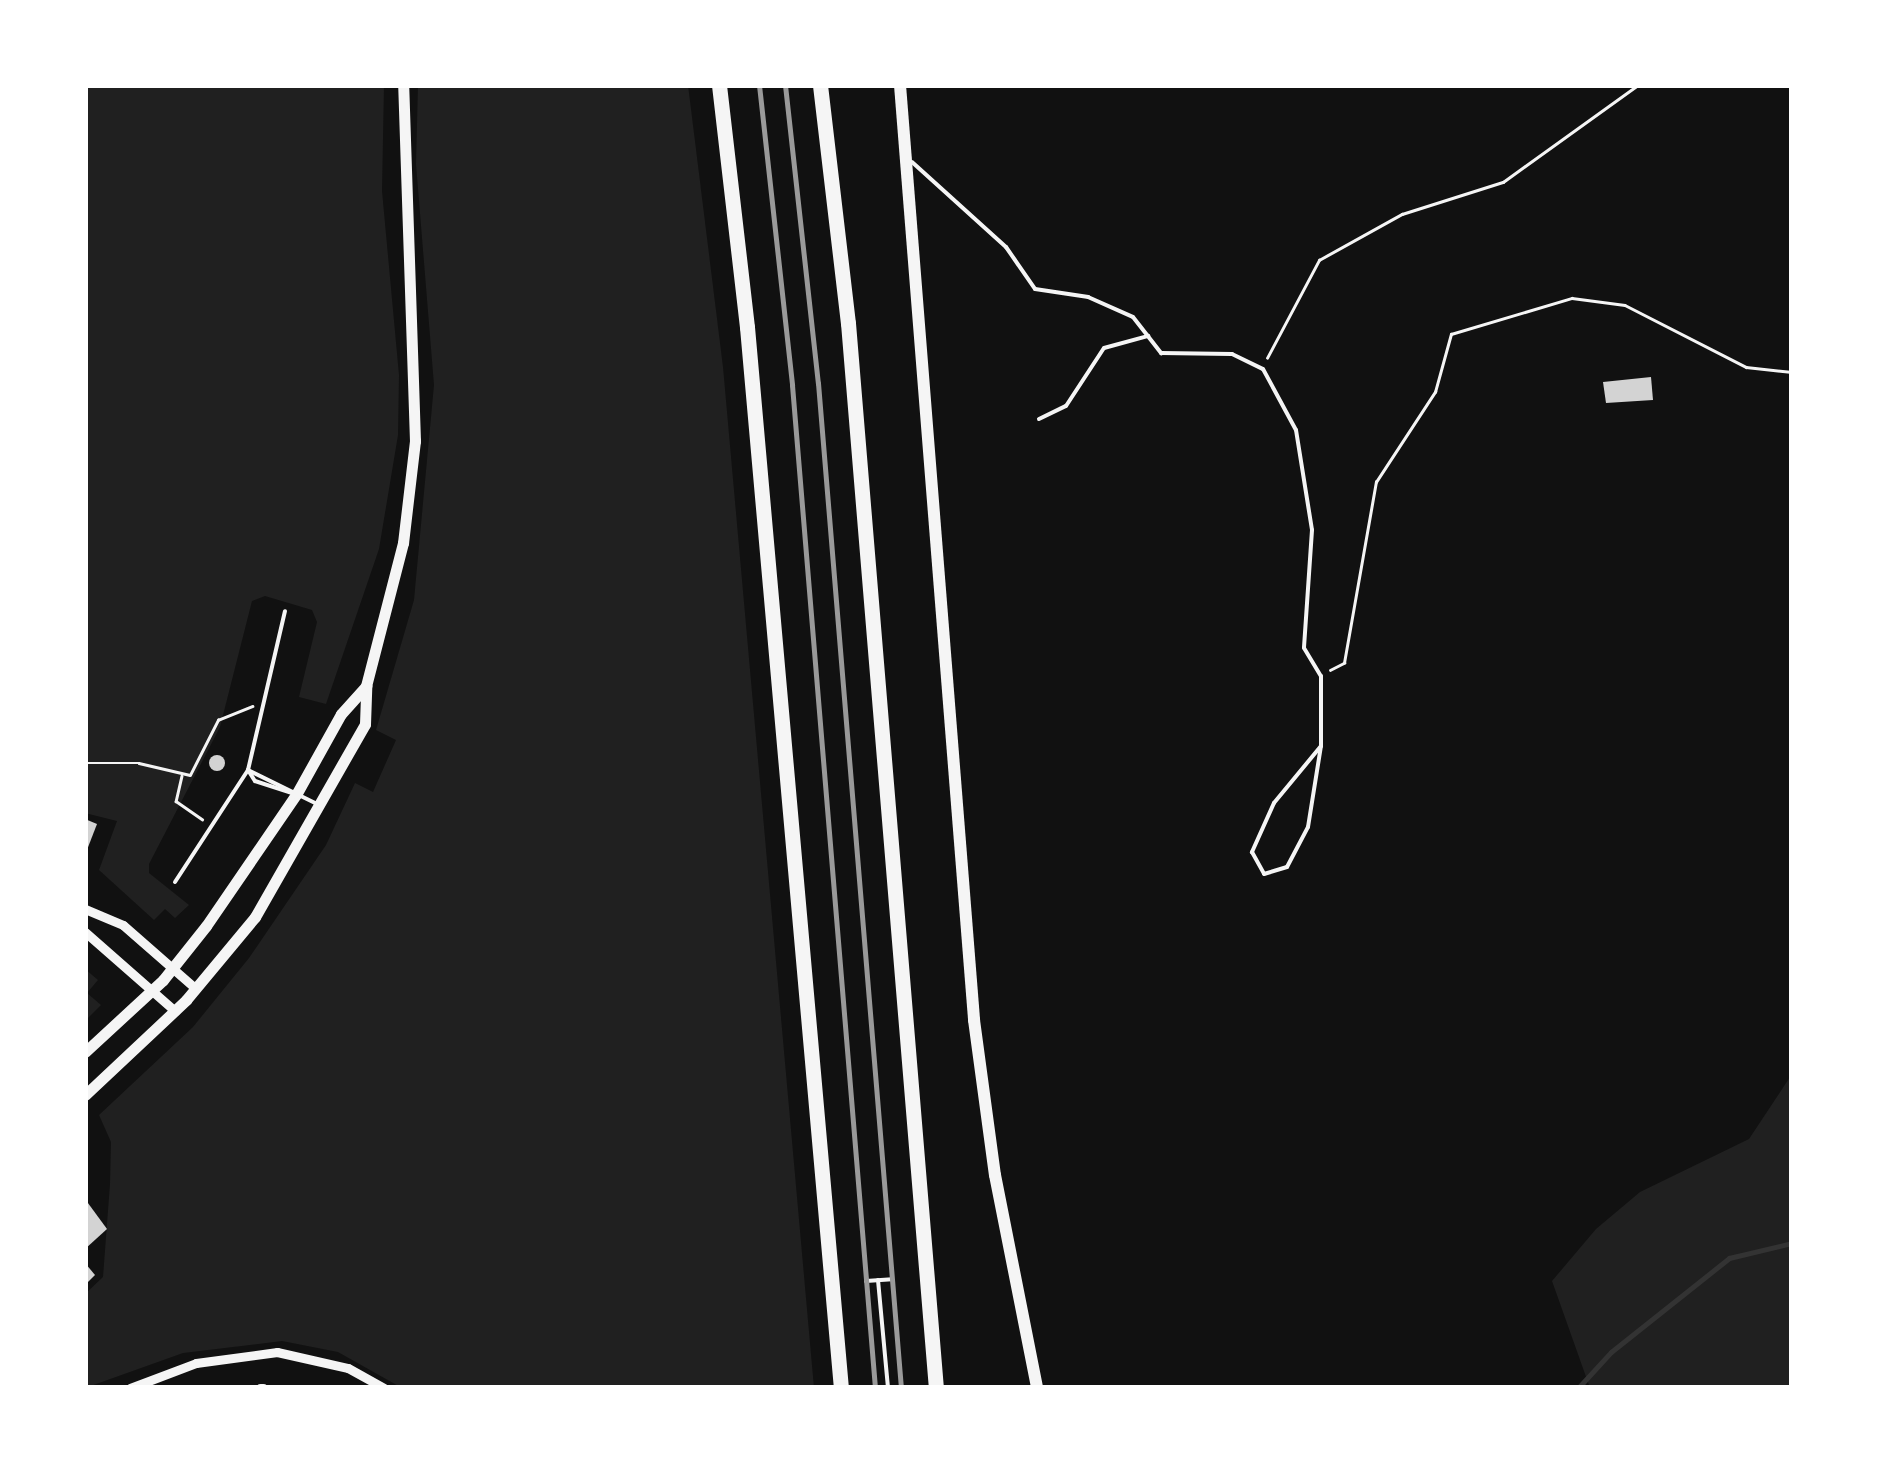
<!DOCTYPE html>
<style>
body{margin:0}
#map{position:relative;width:1877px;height:1473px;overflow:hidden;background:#111;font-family:"Public Sans",sans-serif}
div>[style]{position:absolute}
.green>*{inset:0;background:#202020}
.stream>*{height:5px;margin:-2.5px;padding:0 2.5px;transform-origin:2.5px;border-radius:2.5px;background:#333}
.building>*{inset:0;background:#d3d3d3}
.round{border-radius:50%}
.path>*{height:2.5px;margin:-1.25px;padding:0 1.25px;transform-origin:1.25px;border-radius:1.25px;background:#f5f5f5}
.service>*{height:4px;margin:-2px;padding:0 2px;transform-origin:2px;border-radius:2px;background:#f5f5f5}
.minor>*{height:9px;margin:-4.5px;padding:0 4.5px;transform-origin:4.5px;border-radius:4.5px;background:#f5f5f5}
.tertiary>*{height:11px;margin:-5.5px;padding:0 5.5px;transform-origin:5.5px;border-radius:5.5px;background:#f5f5f5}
.secondary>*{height:12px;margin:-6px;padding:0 6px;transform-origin:6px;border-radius:6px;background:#f5f5f5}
.motorway>*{height:15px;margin:-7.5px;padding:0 7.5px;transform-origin:7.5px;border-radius:7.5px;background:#f5f5f5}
.rail>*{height:5px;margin:-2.5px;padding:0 2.5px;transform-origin:2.5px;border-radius:2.5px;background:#9a9a9a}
span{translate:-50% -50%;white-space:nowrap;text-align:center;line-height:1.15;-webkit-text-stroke:10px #fff;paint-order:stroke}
.frame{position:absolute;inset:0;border:88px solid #fff;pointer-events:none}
</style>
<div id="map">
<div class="green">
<i style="clip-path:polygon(85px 85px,384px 85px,382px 191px,399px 375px,398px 435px,379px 549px,326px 704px,299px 697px,317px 622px,312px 610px,265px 596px,252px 601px,220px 727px,149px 864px,149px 873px,189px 905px,175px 918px,165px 909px,154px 920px,99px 870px,117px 821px,85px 813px)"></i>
<i style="clip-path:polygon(418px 85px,688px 85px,723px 367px,814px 1388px,402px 1388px,338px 1352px,282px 1341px,183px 1353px,85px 1388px,85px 1294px,103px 1277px,110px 1184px,111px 1142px,99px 1115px,193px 1027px,249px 958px,326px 845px,355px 783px,373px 792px,396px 740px,376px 730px,414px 600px,434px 385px,416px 164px)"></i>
<i style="clip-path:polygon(85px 969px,98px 980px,87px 993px,101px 1005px,85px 1021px)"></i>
<i style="clip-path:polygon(1792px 1074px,1792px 1388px,1590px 1388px,1552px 1281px,1596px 1229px,1640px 1192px,1749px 1139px)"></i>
</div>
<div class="stream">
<i style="left:1578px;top:1388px;width:49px;rotate:-47.5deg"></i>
<i style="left:1611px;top:1352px;width:151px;rotate:-38.5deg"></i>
<i style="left:1729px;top:1258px;width:65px;rotate:-13.4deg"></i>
</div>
<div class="building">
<i style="clip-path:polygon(1651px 377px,1653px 400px,1606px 403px,1603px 382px)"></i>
<i class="round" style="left:209px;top:755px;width:16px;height:16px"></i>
<i style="clip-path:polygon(85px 819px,97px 824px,85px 855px)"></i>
<i style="clip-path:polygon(85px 1199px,107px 1229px,85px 1249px)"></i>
<i style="clip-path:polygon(85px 1263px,95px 1275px,85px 1285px)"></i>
</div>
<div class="path">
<i style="left:1267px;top:358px;width:111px;rotate:-62deg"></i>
<i style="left:1319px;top:260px;width:95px;rotate:-29deg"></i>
<i style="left:1402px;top:214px;width:106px;rotate:-17.6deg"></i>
<i style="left:1503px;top:182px;width:166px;rotate:-35.7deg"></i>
<i style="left:1330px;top:670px;width:16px;rotate:-27deg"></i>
<i style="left:1344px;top:663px;width:184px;rotate:-80deg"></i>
<i style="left:1376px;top:482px;width:108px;rotate:-56.8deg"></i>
<i style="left:1435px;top:392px;width:60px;rotate:-74.6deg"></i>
<i style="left:1451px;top:334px;width:126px;rotate:-16.6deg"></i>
<i style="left:1572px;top:298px;width:53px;rotate:7.5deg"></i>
<i style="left:1625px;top:305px;width:136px;rotate:27.1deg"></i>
<i style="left:1746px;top:367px;width:46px;rotate:6.2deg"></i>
<i style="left:85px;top:763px;width:54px"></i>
<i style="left:139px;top:763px;width:52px;rotate:13.2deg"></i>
<i style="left:190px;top:775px;width:62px;rotate:-63deg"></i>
<i style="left:218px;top:720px;width:37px;rotate:-22deg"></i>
<i style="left:182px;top:776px;width:26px;rotate:103deg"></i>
<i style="left:176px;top:801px;width:32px;rotate:35deg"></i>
</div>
<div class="service">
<i style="left:912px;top:162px;width:127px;rotate:42.1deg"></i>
<i style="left:1006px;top:247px;width:51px;rotate:55.4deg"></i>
<i style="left:1035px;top:289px;width:54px;rotate:8.6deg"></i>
<i style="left:1088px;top:297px;width:49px;rotate:24deg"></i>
<i style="left:1133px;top:317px;width:46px;rotate:52.1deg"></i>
<i style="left:1161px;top:353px;width:71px;rotate:0.8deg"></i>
<i style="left:1232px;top:354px;width:34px;rotate:26deg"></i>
<i style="left:1263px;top:369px;width:69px;rotate:61.6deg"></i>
<i style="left:1296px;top:430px;width:101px;rotate:80.9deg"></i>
<i style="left:1312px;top:530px;width:118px;rotate:93.9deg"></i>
<i style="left:1304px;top:648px;width:33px;rotate:59deg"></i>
<i style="left:1321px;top:676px;width:70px;rotate:90deg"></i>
<i style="left:1321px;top:746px;width:74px;rotate:129.5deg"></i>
<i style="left:1274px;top:803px;width:54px;rotate:114.2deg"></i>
<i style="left:1252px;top:852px;width:25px;rotate:61deg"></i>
<i style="left:1264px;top:874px;width:24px;rotate:-17deg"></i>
<i style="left:1287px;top:867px;width:45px;rotate:-62.3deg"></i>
<i style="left:1308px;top:827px;width:82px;rotate:-80.9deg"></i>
<i style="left:1039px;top:419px;width:30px;rotate:-26deg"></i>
<i style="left:1066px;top:406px;width:69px;rotate:-56.8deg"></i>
<i style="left:1104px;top:348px;width:46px;rotate:-15.3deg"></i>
<i style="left:248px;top:770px;width:77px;rotate:26.2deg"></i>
<i style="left:248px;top:770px;width:13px;rotate:58deg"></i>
<i style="left:255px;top:781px;width:39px;rotate:18deg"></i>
<i style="left:175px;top:882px;width:134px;rotate:-56.9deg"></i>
<i style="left:248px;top:770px;width:163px;rotate:-76.9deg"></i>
<i style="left:878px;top:1280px;width:108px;rotate:84.7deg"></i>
<i style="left:866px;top:1281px;width:26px;rotate:-4deg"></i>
</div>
<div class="minor">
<i style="left:85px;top:909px;width:41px;rotate:22.8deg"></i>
<i style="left:123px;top:925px;width:97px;rotate:41.2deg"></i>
<i style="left:85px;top:932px;width:120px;rotate:41.3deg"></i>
<i style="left:130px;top:1388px;width:71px;rotate:-20.7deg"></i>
<i style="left:196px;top:1363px;width:82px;rotate:-7.7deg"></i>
<i style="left:277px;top:1352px;width:73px;rotate:12.7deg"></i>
<i style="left:348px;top:1368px;width:41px;rotate:29.1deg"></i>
<i style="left:260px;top:1388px;width:3px"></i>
</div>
<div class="tertiary">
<i style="left:85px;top:1052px;width:106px;rotate:-42.7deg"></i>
<i style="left:163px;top:980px;width:69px;rotate:-51.5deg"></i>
<i style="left:206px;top:926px;width:161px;rotate:-55.6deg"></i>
<i style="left:297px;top:793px;width:90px;rotate:-60.9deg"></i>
<i style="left:341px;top:714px;width:38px;rotate:-48deg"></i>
<i style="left:85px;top:1095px;width:139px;rotate:-43.2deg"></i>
<i style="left:186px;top:1000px;width:108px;rotate:-50.3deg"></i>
<i style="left:255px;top:917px;width:222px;rotate:-60.3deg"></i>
<i style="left:365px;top:724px;width:38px;rotate:-88deg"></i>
<i style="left:366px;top:686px;width:148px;rotate:-75.5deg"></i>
<i style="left:403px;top:543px;width:103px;rotate:-83.3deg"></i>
<i style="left:415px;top:441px;width:356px;rotate:-91.9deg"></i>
</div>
<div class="secondary">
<i style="left:900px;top:85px;width:938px;rotate:85.47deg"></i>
<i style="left:974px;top:1020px;width:156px;rotate:82.3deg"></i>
<i style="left:995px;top:1175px;width:217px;rotate:78.8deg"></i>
</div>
<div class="motorway">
<i style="left:719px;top:85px;width:244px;rotate:83.4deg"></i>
<i style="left:747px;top:327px;width:1065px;rotate:84.94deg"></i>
<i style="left:820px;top:85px;width:240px;rotate:83.3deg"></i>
<i style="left:848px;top:323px;width:1069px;rotate:85.28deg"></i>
</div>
<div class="rail">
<i style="left:759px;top:85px;width:302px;rotate:83.7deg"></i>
<i style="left:792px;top:385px;width:1006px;rotate:85.27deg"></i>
<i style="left:785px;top:85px;width:300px;rotate:83.7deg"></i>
<i style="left:818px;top:383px;width:1008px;rotate:85.28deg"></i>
</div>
<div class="frame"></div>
</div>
